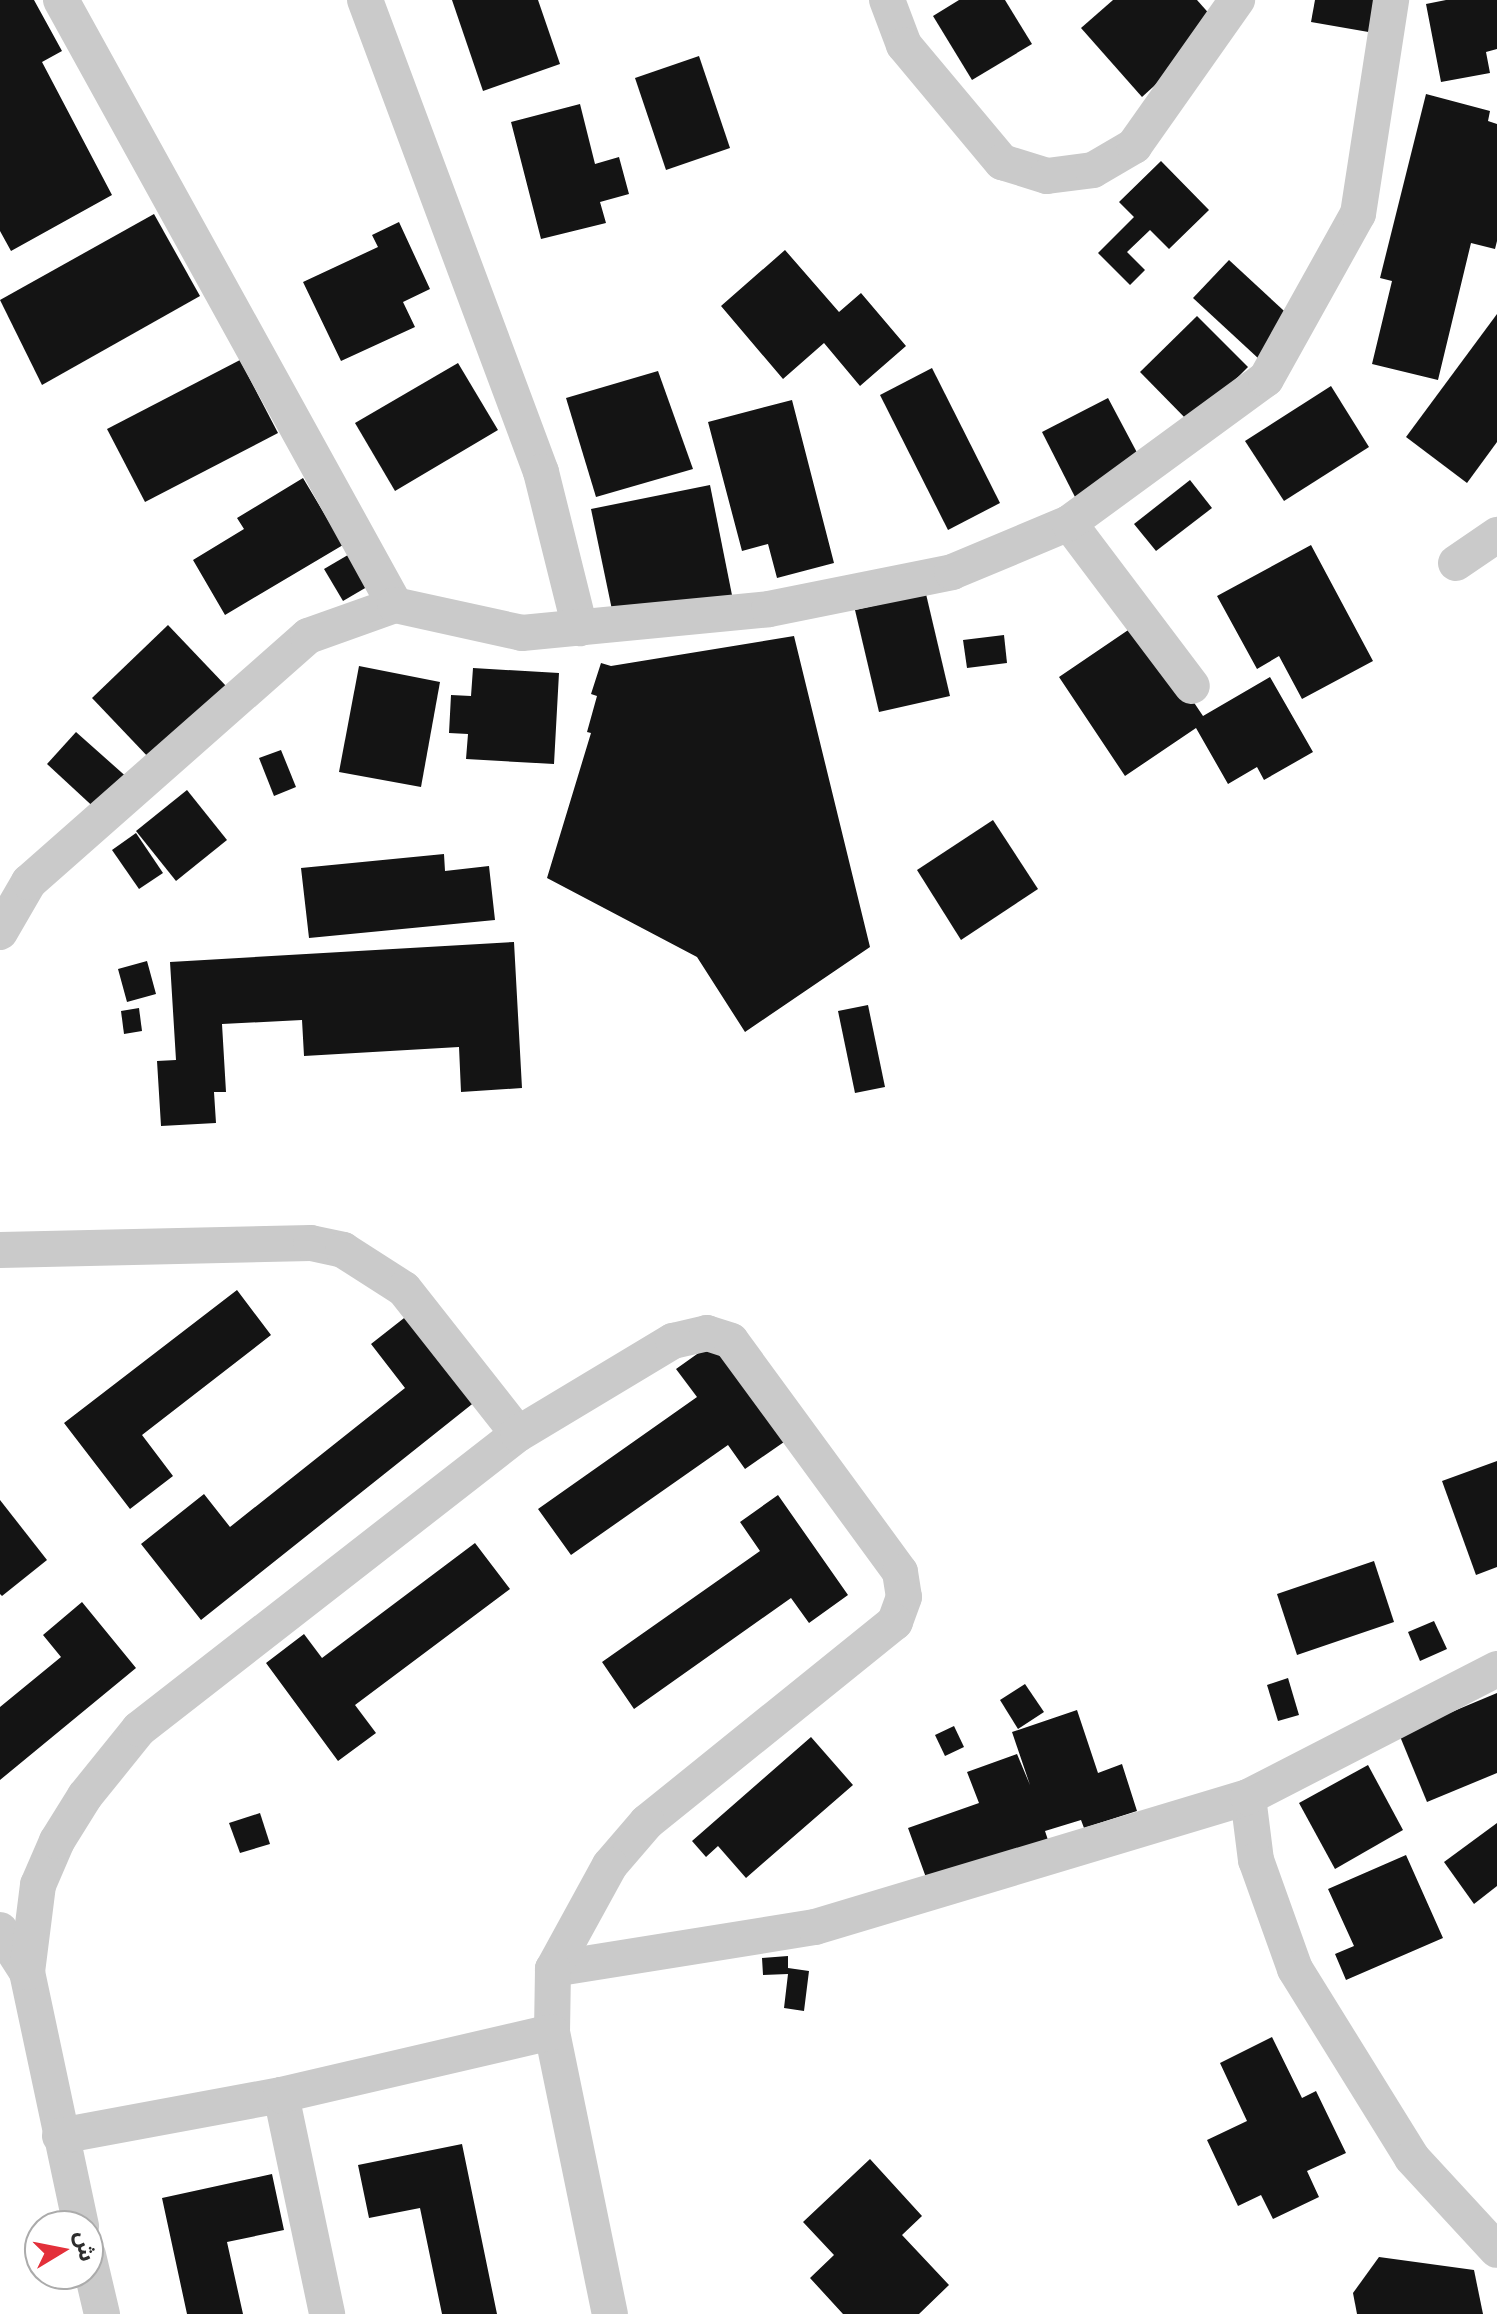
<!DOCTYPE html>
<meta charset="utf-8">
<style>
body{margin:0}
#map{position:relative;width:1497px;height:2314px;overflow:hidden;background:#fff;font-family:"Archivo Narrow","Noto Sans Arabic",sans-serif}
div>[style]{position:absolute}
.building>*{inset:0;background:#141414}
.minor>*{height:36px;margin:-18px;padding:0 18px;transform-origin:18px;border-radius:18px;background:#cacaca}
span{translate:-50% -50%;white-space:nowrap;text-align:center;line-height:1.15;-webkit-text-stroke:8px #fff;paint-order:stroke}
.north{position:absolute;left:24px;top:2210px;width:80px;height:80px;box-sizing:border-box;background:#fff;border:2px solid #ababab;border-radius:50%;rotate:80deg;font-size:22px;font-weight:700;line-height:32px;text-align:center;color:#2d2d2d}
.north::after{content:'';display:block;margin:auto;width:28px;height:36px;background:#e3303a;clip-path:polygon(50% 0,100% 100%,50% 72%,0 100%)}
</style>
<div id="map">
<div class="building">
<i style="clip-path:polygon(0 0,34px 0,62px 51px,42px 62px,112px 195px,11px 251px,0 231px)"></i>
<i style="clip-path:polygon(452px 0,538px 0,560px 64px,483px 91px)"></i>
<i style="clip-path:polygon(959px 0,1005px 0,1032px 44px,972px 80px,933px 16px)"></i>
<i style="clip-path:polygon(1113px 0,1197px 0,1213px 18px,1209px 36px,1142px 97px,1081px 28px)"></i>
<i style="clip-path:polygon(1315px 0,1385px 0,1380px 34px,1311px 22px)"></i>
<i style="clip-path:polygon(1446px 0,1497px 0,1497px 49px,1486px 52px,1490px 73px,1441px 82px,1426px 4px)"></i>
<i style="clip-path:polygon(699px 56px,730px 148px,666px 170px,635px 78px)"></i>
<i style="clip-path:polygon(1426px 94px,1490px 111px,1488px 121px,1497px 124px,1497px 241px,1495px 249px,1471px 243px,1438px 380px,1372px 364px,1392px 281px,1380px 278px)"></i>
<i style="clip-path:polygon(580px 104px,595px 164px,619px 157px,629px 194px,600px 202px,606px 223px,541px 239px,511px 122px)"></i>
<i style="clip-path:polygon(1161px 161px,1209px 210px,1169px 249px,1150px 230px,1127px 252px,1145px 270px,1130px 285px,1098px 253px,1134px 217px,1119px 202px)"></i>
<i style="clip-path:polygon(154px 214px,200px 296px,42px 385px,0 300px)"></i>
<i style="clip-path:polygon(399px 222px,430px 289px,403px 302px,415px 327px,341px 361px,303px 282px,378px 247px,372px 235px)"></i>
<i style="clip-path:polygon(785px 250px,839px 312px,861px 293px,906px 346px,860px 386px,824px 343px,783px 379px,721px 306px)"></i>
<i style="clip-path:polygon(1229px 260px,1295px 321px,1259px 359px,1193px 298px)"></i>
<i style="clip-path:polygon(1497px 314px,1497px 442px,1467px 483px,1406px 437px)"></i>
<i style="clip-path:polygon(1197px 316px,1248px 367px,1191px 424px,1140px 372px)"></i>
<i style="clip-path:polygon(240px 360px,278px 433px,145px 502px,107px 429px)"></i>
<i style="clip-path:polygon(458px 363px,498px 430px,395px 491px,355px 423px)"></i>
<i style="clip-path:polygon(932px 368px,1000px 503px,948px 530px,880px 395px)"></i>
<i style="clip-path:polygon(658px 371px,693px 469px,596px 497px,566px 398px)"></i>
<i style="clip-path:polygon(1331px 386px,1369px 447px,1284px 501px,1245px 441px)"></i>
<i style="clip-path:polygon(1108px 398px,1142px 462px,1075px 497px,1042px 432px)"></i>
<i style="clip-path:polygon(792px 400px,834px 563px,777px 578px,768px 544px,742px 551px,708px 422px)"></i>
<i style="clip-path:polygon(303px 478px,343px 545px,225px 615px,193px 560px,244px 529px,237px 518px)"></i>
<i style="clip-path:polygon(1190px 480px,1212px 508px,1156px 551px,1134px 524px)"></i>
<i style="clip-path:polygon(710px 485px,734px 605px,616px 629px,591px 509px)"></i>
<i style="clip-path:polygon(1311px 545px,1373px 661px,1302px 699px,1279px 656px,1257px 669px,1217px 596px)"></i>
<i style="clip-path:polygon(353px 552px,372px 584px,343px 601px,324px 569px)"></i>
<i style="clip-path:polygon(926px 594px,950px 696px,879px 712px,855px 610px)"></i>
<i style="clip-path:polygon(1140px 622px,1203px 716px,1270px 677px,1313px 752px,1264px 780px,1257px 767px,1228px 784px,1196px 728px,1125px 776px,1059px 677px)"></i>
<i style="clip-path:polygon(168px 625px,227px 687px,151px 760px,92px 698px)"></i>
<i style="clip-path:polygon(1004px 635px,1007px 663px,967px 668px,963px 640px)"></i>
<i style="clip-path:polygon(794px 636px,870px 947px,745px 1032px,697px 957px,547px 878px,591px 733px,587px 732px,597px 696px,591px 694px,601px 663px,611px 666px)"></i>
<i style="clip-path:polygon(359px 666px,440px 682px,421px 787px,339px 772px)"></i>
<i style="clip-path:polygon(473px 668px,559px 673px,554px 764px,466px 759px,468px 734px,449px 733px,451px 695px,471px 696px)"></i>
<i style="clip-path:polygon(76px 732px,130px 780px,100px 813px,47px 764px)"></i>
<i style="clip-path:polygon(281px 750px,296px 787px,274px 796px,259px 758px)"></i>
<i style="clip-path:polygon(187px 790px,227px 840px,176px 881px,136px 831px)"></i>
<i style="clip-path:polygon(993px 820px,1038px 889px,961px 940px,917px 870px)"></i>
<i style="clip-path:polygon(136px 833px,163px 873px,139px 889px,112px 850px)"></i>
<i style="clip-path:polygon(444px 854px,445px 871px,489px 866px,495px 920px,309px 938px,301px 868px)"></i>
<i style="clip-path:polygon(514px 942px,522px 1088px,461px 1092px,459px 1047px,304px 1056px,302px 1020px,222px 1024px,226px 1092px,214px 1092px,216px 1123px,161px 1126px,157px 1061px,176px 1060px,170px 962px)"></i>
<i style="clip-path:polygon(147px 961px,156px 994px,127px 1002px,118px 969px)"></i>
<i style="clip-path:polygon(868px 1005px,885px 1087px,855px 1093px,838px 1011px)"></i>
<i style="clip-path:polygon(139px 1008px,142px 1031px,124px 1034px,121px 1011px)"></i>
<i style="clip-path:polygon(237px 1290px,271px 1335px,142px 1435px,173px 1476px,130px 1509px,64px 1423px)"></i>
<i style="clip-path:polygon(413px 1311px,481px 1397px,201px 1620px,141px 1544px,204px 1494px,230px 1527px,405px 1388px,371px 1344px)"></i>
<i style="clip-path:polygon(714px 1342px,784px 1442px,745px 1469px,728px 1445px,571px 1555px,538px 1509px,697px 1397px,676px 1369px)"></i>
<i style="clip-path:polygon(1497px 1461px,1497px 1567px,1476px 1575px,1442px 1481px)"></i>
<i style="clip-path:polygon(778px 1495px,848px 1595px,809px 1623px,791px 1598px,634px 1709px,602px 1662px,760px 1551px,740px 1522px)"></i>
<i style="clip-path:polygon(0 1500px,47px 1560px,2px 1596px,0 1594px)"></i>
<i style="clip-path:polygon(475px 1543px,510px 1589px,355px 1705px,376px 1733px,338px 1761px,266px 1663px,304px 1634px,322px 1658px)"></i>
<i style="clip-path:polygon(1374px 1561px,1394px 1622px,1297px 1655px,1277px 1594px)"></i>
<i style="clip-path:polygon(82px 1602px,136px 1668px,0 1780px,0 1707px,61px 1657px,43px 1635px)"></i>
<i style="clip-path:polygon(1434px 1621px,1447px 1649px,1420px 1661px,1408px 1632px)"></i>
<i style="clip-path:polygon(1288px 1678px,1299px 1715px,1278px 1721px,1267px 1685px)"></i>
<i style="clip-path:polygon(1025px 1684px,1044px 1712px,1018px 1729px,1000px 1700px)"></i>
<i style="clip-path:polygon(1497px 1693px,1497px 1773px,1427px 1802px,1399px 1734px)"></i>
<i style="clip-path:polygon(1077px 1710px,1098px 1773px,1122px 1764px,1137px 1811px,1084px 1828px,1081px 1820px,1045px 1831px,1048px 1840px,928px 1883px,908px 1828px,979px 1803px,967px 1772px,1017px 1754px,1030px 1785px,1012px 1732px)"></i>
<i style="clip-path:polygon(954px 1726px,964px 1747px,945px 1756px,935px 1735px)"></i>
<i style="clip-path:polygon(811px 1737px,853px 1785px,746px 1878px,718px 1846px,706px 1857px,692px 1841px)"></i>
<i style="clip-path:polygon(1368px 1765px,1403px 1830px,1335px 1869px,1299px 1803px)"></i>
<i style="clip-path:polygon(260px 1813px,270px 1844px,240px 1853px,229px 1823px)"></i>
<i style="clip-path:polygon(1497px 1823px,1497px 1886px,1474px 1904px,1444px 1862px)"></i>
<i style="clip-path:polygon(1406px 1855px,1443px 1938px,1346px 1980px,1335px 1954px,1354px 1946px,1328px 1889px)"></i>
<i style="clip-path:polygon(788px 1956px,788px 1968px,809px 1971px,804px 2011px,784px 2008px,788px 1974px,763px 1975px,762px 1958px)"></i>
<i style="clip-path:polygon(1272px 2037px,1302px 2098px,1316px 2091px,1346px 2153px,1307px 2171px,1319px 2197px,1273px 2219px,1261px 2195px,1238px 2206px,1207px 2140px,1247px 2121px,1220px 2063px)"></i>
<i style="clip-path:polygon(462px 2144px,497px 2314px,442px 2314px,420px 2208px,369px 2218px,358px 2165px)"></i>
<i style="clip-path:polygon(870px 2159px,922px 2216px,902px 2235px,949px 2285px,919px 2314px,843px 2314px,810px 2278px,834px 2255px,803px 2222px)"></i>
<i style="clip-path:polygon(272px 2174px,284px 2230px,227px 2242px,243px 2314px,187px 2314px,162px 2198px)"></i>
<i style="clip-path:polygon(1379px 2257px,1474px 2270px,1483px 2314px,1357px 2314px,1353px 2293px)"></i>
</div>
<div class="minor">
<i style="left:61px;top:0;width:691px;rotate:61.1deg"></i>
<i style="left:365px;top:0;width:504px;rotate:69.55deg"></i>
<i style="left:541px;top:472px;width:161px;rotate:76deg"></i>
<i style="left:887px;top:0;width:48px;rotate:69.3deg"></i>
<i style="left:904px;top:45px;width:153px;rotate:50.1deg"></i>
<i style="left:1002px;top:162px;width:47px;rotate:17.3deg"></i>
<i style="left:1047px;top:176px;width:46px;rotate:-7.4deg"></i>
<i style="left:1093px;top:170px;width:48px;rotate:-30.3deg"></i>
<i style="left:1134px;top:146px;width:179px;rotate:-54.8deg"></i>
<i style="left:1069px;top:523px;width:204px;rotate:53deg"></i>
<i style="left:1456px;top:563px;width:50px;rotate:-34.3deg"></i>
<i style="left:0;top:932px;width:58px;rotate:-59.9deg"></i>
<i style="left:29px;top:882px;width:372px;rotate:-41.4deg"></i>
<i style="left:308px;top:636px;width:92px;rotate:-19.6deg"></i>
<i style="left:395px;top:605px;width:130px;rotate:12.4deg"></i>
<i style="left:522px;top:633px;width:248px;rotate:-5.5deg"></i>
<i style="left:769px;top:609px;width:187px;rotate:-11.4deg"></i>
<i style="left:952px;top:572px;width:127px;rotate:-22.7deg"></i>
<i style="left:1069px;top:523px;width:244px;rotate:-36.2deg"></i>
<i style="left:1266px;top:379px;width:189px;rotate:-60.9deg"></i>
<i style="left:1358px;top:214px;width:217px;rotate:-81.2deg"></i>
<i style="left:0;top:1250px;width:311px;rotate:-1.3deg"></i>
<i style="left:311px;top:1243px;width:33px;rotate:12deg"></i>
<i style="left:343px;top:1250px;width:72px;rotate:32.6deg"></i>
<i style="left:404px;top:1289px;width:184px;rotate:51.8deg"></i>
<i style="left:1248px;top:1797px;width:64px;rotate:82.8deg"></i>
<i style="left:1256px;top:1860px;width:116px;rotate:70.3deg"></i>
<i style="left:1295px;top:1969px;width:222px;rotate:58.2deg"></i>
<i style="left:1412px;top:2158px;width:125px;rotate:47.3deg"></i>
<i style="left:0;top:1930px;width:50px;rotate:57.3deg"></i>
<i style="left:27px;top:1972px;width:260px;rotate:78deg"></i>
<i style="left:553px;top:1969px;width:265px;rotate:-9.1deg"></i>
<i style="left:815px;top:1927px;width:452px;rotate:-16.7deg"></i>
<i style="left:1248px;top:1797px;width:280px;rotate:-27.2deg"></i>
<i style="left:27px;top:1972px;width:88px;rotate:-82.8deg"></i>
<i style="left:38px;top:1885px;width:48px;rotate:-66.6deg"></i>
<i style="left:57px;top:1841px;width:53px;rotate:-58.1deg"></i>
<i style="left:85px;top:1796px;width:86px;rotate:-51.1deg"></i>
<i style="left:139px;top:1729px;width:480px;rotate:-37.9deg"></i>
<i style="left:518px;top:1434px;width:181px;rotate:-31deg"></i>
<i style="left:673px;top:1341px;width:35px;rotate:-13deg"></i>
<i style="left:707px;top:1333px;width:25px;rotate:18deg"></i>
<i style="left:731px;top:1341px;width:286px;rotate:53.8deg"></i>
<i style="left:900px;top:1572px;width:25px;rotate:81deg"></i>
<i style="left:904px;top:1597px;width:27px;rotate:110deg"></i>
<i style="left:895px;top:1622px;width:319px;rotate:141.1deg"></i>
<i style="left:647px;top:1822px;width:57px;rotate:130.7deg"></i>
<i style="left:610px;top:1865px;width:119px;rotate:118.7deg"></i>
<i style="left:553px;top:1969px;width:63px;rotate:90.9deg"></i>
<i style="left:552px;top:2032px;width:288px;rotate:78.4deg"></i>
<i style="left:281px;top:2095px;width:224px;rotate:78.1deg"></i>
<i style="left:60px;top:2136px;width:225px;rotate:-10.5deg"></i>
<i style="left:281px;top:2095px;width:278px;rotate:-13.1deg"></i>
<i style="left:88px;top:2255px;width:61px;rotate:76.7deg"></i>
</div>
<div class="north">ش</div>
</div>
